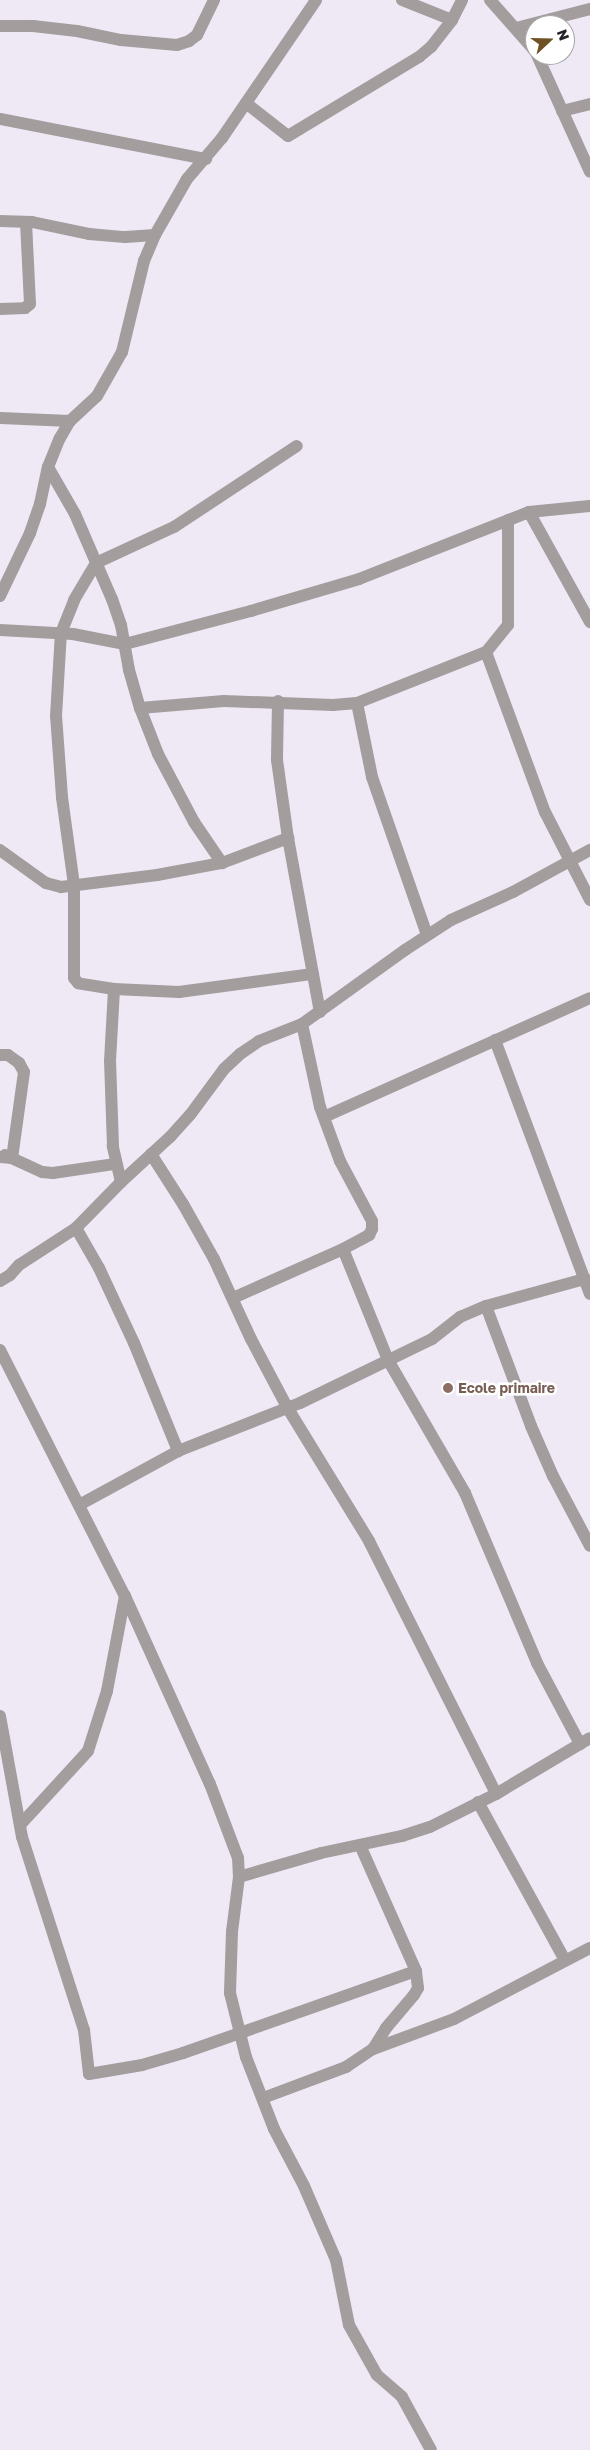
<!DOCTYPE html>
<style>
body{margin:0}
#map{position:relative;width:590px;height:2450px;overflow:hidden;background:#efe9f6;font-family:"Golos Text",sans-serif}
div>[style]{position:absolute}
.minor>*{height:12px;margin:-6px;padding:0 6px;transform-origin:6px;border-radius:6px;background:#a39d9e}
.dots>*{width:14px;height:14px;translate:-50% -50%;box-sizing:border-box;border:2px solid #fff;border-radius:50%}
span{translate:-50% -50%;white-space:nowrap;text-align:center;line-height:1.15;-webkit-text-stroke:5px #fff;paint-order:stroke}
.education-label{font-size:14px;color:#785e54;font-weight:700}
.left{translate:0 -50%;text-align:left}
.north{position:absolute;left:525px;top:15px;width:50px;height:50px;box-sizing:border-box;background:#fff;border:1px solid #a7a7a8;border-radius:50%;rotate:69deg;font-size:14px;font-weight:700;line-height:20px;text-align:center;color:#242226}
.north::after{content:'';display:block;margin:auto;width:18px;height:22px;background:#6f5126;clip-path:polygon(50% 0,100% 100%,50% 72%,0 100%)}
</style>
<div id="map">
<div class="minor">
<i style="left:402px;top:0;width:54px;rotate:21.8deg"></i>
<i style="left:490px;top:0;width:68px;rotate:48.6deg"></i>
<i style="left:0;top:26px;width:33px"></i>
<i style="left:33px;top:26px;width:44px;rotate:6.5deg"></i>
<i style="left:77px;top:31px;width:45px;rotate:11.6deg"></i>
<i style="left:121px;top:40px;width:56px;rotate:5.1deg"></i>
<i style="left:177px;top:45px;width:13px;rotate:-18deg"></i>
<i style="left:189px;top:41px;width:10px;rotate:-37deg"></i>
<i style="left:197px;top:35px;width:39px;rotate:-64deg"></i>
<i style="left:516px;top:28px;width:76px;rotate:-14.4deg"></i>
<i style="left:537px;top:55px;width:128px;rotate:65.6deg"></i>
<i style="left:246px;top:103px;width:53px;rotate:38.2deg"></i>
<i style="left:288px;top:136px;width:153px;rotate:-31.1deg"></i>
<i style="left:419px;top:57px;width:16px;rotate:-40deg"></i>
<i style="left:431px;top:47px;width:34px;rotate:-52deg"></i>
<i style="left:452px;top:20px;width:22px;rotate:-63deg"></i>
<i style="left:562px;top:111px;width:29px;rotate:-14deg"></i>
<i style="left:0;top:119px;width:210px;rotate:11deg"></i>
<i style="left:0;top:221px;width:32px;rotate:2deg"></i>
<i style="left:32px;top:222px;width:58px;rotate:11.9deg"></i>
<i style="left:89px;top:234px;width:36px;rotate:5deg"></i>
<i style="left:125px;top:237px;width:30px;rotate:-4deg"></i>
<i style="left:0;top:309px;width:25px;rotate:-2deg"></i>
<i style="left:25px;top:308px;width:6px;rotate:-39deg"></i>
<i style="left:30px;top:304px;width:81px;rotate:-92.8deg"></i>
<i style="left:0;top:418px;width:70px;rotate:2.5deg"></i>
<i style="left:48px;top:467px;width:54px;rotate:60.1deg"></i>
<i style="left:75px;top:514px;width:93px;rotate:66.5deg"></i>
<i style="left:112px;top:599px;width:28px;rotate:71deg"></i>
<i style="left:121px;top:625px;width:46px;rotate:79.9deg"></i>
<i style="left:129px;top:670px;width:40px;rotate:74deg"></i>
<i style="left:140px;top:708px;width:49px;rotate:68.6deg"></i>
<i style="left:158px;top:754px;width:77px;rotate:62.1deg"></i>
<i style="left:194px;top:822px;width:50px;rotate:55.7deg"></i>
<i style="left:222px;top:863px;width:71px;rotate:-20.7deg"></i>
<i style="left:288px;top:838px;width:177px;rotate:79.6deg"></i>
<i style="left:529px;top:512px;width:126px;rotate:61deg"></i>
<i style="left:508px;top:520px;width:105px;rotate:90deg"></i>
<i style="left:508px;top:625px;width:35px;rotate:129deg"></i>
<i style="left:486px;top:652px;width:171px;rotate:69.8deg"></i>
<i style="left:545px;top:812px;width:99px;rotate:62.9deg"></i>
<i style="left:0;top:596px;width:70px;rotate:-64.5deg"></i>
<i style="left:30px;top:533px;width:31px;rotate:-71deg"></i>
<i style="left:40px;top:504px;width:38px;rotate:-78deg"></i>
<i style="left:48px;top:467px;width:31px;rotate:-68deg"></i>
<i style="left:60px;top:438px;width:20px;rotate:-60deg"></i>
<i style="left:70px;top:421px;width:37px;rotate:-43deg"></i>
<i style="left:97px;top:396px;width:51px;rotate:-60.4deg"></i>
<i style="left:122px;top:352px;width:94px;rotate:-76.4deg"></i>
<i style="left:144px;top:261px;width:28px;rotate:-67deg"></i>
<i style="left:155px;top:235px;width:64px;rotate:-60.3deg"></i>
<i style="left:187px;top:179px;width:54px;rotate:-49.5deg"></i>
<i style="left:222px;top:138px;width:167px;rotate:-55.7deg"></i>
<i style="left:0;top:630px;width:73px;rotate:3.1deg"></i>
<i style="left:73px;top:634px;width:53px;rotate:10.9deg"></i>
<i style="left:125px;top:644px;width:130px;rotate:-14.7deg"></i>
<i style="left:251px;top:611px;width:113px;rotate:-16.5deg"></i>
<i style="left:359px;top:579px;width:183px;rotate:-21.5deg"></i>
<i style="left:529px;top:512px;width:61px;rotate:-5.6deg"></i>
<i style="left:278px;top:701px;width:59px;rotate:91deg"></i>
<i style="left:277px;top:760px;width:79px;rotate:82deg"></i>
<i style="left:357px;top:703px;width:76px;rotate:78.5deg"></i>
<i style="left:372px;top:777px;width:167px;rotate:70.8deg"></i>
<i style="left:140px;top:708px;width:84px;rotate:-4.8deg"></i>
<i style="left:224px;top:701px;width:109px;rotate:2.1deg"></i>
<i style="left:333px;top:705px;width:24px;rotate:-5deg"></i>
<i style="left:357px;top:703px;width:139px;rotate:-21.6deg"></i>
<i style="left:0;top:850px;width:57px;rotate:35.7deg"></i>
<i style="left:46px;top:883px;width:16px;rotate:15deg"></i>
<i style="left:61px;top:887px;width:97px;rotate:-7.1deg"></i>
<i style="left:157px;top:875px;width:66px;rotate:-10.5deg"></i>
<i style="left:114px;top:989px;width:65px;rotate:2.6deg"></i>
<i style="left:179px;top:992px;width:135px;rotate:-7.7deg"></i>
<i style="left:495px;top:1040px;width:271px;rotate:69.5deg"></i>
<i style="left:0;top:1055px;width:8px"></i>
<i style="left:8px;top:1055px;width:14px;rotate:36deg"></i>
<i style="left:19px;top:1063px;width:10px;rotate:61deg"></i>
<i style="left:24px;top:1072px;width:87px;rotate:97.9deg"></i>
<i style="left:12px;top:1158px;width:12px;rotate:-175deg"></i>
<i style="left:324px;top:1117px;width:291px;rotate:-24.1deg"></i>
<i style="left:151px;top:1154px;width:59px;rotate:57.4deg"></i>
<i style="left:183px;top:1204px;width:63px;rotate:60.6deg"></i>
<i style="left:214px;top:1259px;width:88px;rotate:65.2deg"></i>
<i style="left:251px;top:1339px;width:77px;rotate:62.1deg"></i>
<i style="left:287px;top:1407px;width:157px;rotate:58.5deg"></i>
<i style="left:369px;top:1541px;width:283px;rotate:63.3deg"></i>
<i style="left:5px;top:1155px;width:41px;rotate:24.7deg"></i>
<i style="left:42px;top:1172px;width:11px;rotate:5deg"></i>
<i style="left:53px;top:1173px;width:63px;rotate:-8.3deg"></i>
<i style="left:121px;top:1182px;width:37px;rotate:-103deg"></i>
<i style="left:113px;top:1146px;width:85px;rotate:-92deg"></i>
<i style="left:110px;top:1061px;width:72px;rotate:-86.8deg"></i>
<i style="left:114px;top:989px;width:36px;rotate:-171deg"></i>
<i style="left:78px;top:983px;width:6px;rotate:-129deg"></i>
<i style="left:74px;top:978px;width:93px;rotate:-90deg"></i>
<i style="left:74px;top:885px;width:89px;rotate:-97.8deg"></i>
<i style="left:62px;top:797px;width:81px;rotate:-94.2deg"></i>
<i style="left:56px;top:716px;width:83px;rotate:-86.6deg"></i>
<i style="left:61px;top:633px;width:35px;rotate:-68deg"></i>
<i style="left:74px;top:600px;width:43px;rotate:-59.3deg"></i>
<i style="left:96px;top:563px;width:86px;rotate:-24.8deg"></i>
<i style="left:174px;top:527px;width:147px;rotate:-33.4deg"></i>
<i style="left:76px;top:1228px;width:46px;rotate:60.1deg"></i>
<i style="left:99px;top:1268px;width:83px;rotate:65deg"></i>
<i style="left:134px;top:1343px;width:117px;rotate:67.8deg"></i>
<i style="left:343px;top:1249px;width:120px;rotate:67.9deg"></i>
<i style="left:388px;top:1360px;width:154px;rotate:59.9deg"></i>
<i style="left:465px;top:1493px;width:185px;rotate:67deg"></i>
<i style="left:537px;top:1663px;width:92px;rotate:62deg"></i>
<i style="left:0;top:1281px;width:12px;rotate:-31deg"></i>
<i style="left:10px;top:1275px;width:13px;rotate:-48deg"></i>
<i style="left:19px;top:1265px;width:68px;rotate:-33deg"></i>
<i style="left:76px;top:1228px;width:64px;rotate:-45.6deg"></i>
<i style="left:121px;top:1182px;width:67px;rotate:-42.6deg"></i>
<i style="left:170px;top:1137px;width:30px;rotate:-48deg"></i>
<i style="left:190px;top:1115px;width:57px;rotate:-53.5deg"></i>
<i style="left:224px;top:1069px;width:22px;rotate:-43deg"></i>
<i style="left:240px;top:1054px;width:23px;rotate:-34deg"></i>
<i style="left:259px;top:1041px;width:46px;rotate:-21.6deg"></i>
<i style="left:302px;top:1024px;width:127px;rotate:-35.7deg"></i>
<i style="left:405px;top:950px;width:55px;rotate:-33.1deg"></i>
<i style="left:451px;top:920px;width:68px;rotate:-24.3deg"></i>
<i style="left:513px;top:892px;width:88px;rotate:-28.6deg"></i>
<i style="left:233px;top:1298px;width:120px;rotate:-24deg"></i>
<i style="left:343px;top:1249px;width:30px;rotate:-28deg"></i>
<i style="left:369px;top:1235px;width:7px;rotate:-63deg"></i>
<i style="left:372px;top:1229px;width:8px;rotate:-90deg"></i>
<i style="left:372px;top:1221px;width:68px;rotate:-118.1deg"></i>
<i style="left:340px;top:1161px;width:58px;rotate:-110.3deg"></i>
<i style="left:320px;top:1107px;width:85px;rotate:-102.2deg"></i>
<i style="left:486px;top:1306px;width:128px;rotate:69.4deg"></i>
<i style="left:531px;top:1426px;width:55px;rotate:66.3deg"></i>
<i style="left:553px;top:1476px;width:79px;rotate:62.1deg"></i>
<i style="left:0;top:1350px;width:276px;rotate:63.1deg"></i>
<i style="left:125px;top:1596px;width:206px;rotate:65.7deg"></i>
<i style="left:210px;top:1784px;width:79px;rotate:69.3deg"></i>
<i style="left:238px;top:1858px;width:19px;rotate:87deg"></i>
<i style="left:239px;top:1877px;width:55px;rotate:97.3deg"></i>
<i style="left:232px;top:1932px;width:61px;rotate:91.9deg"></i>
<i style="left:230px;top:1993px;width:66px;rotate:76deg"></i>
<i style="left:246px;top:2057px;width:77px;rotate:68.7deg"></i>
<i style="left:274px;top:2129px;width:64px;rotate:62.2deg"></i>
<i style="left:304px;top:2186px;width:81px;rotate:66.6deg"></i>
<i style="left:336px;top:2260px;width:66px;rotate:78.7deg"></i>
<i style="left:349px;top:2325px;width:57px;rotate:60.8deg"></i>
<i style="left:377px;top:2375px;width:33px;rotate:41deg"></i>
<i style="left:402px;top:2397px;width:60px;rotate:61.3deg"></i>
<i style="left:79px;top:1505px;width:113px;rotate:-28.6deg"></i>
<i style="left:178px;top:1451px;width:131px;rotate:-21.5deg"></i>
<i style="left:300px;top:1403px;width:147px;rotate:-25.9deg"></i>
<i style="left:432px;top:1339px;width:36px;rotate:-38deg"></i>
<i style="left:460px;top:1317px;width:28px;rotate:-23deg"></i>
<i style="left:486px;top:1306px;width:103px;rotate:-15.3deg"></i>
<i style="left:0;top:1716px;width:123px;rotate:79.7deg"></i>
<i style="left:22px;top:1837px;width:203px;rotate:72.2deg"></i>
<i style="left:84px;top:2030px;width:44px;rotate:83.5deg"></i>
<i style="left:89px;top:2074px;width:54px;rotate:-9.6deg"></i>
<i style="left:142px;top:2065px;width:43px;rotate:-16.3deg"></i>
<i style="left:183px;top:2053px;width:247px;rotate:-19.4deg"></i>
<i style="left:416px;top:1971px;width:138px;rotate:-114deg"></i>
<i style="left:478px;top:1802px;width:180px;rotate:61.2deg"></i>
<i style="left:20px;top:1825px;width:100px;rotate:-47.4deg"></i>
<i style="left:88px;top:1751px;width:63px;rotate:-72.4deg"></i>
<i style="left:107px;top:1691px;width:97px;rotate:-79.3deg"></i>
<i style="left:239px;top:1877px;width:85px;rotate:-16.3deg"></i>
<i style="left:321px;top:1853px;width:83px;rotate:-11.9deg"></i>
<i style="left:402px;top:1836px;width:29px;rotate:-18deg"></i>
<i style="left:430px;top:1827px;width:74px;rotate:-26.6deg"></i>
<i style="left:496px;top:1794px;width:109px;rotate:-30.8deg"></i>
<i style="left:373px;top:2049px;width:86px;rotate:-20.3deg"></i>
<i style="left:454px;top:2019px;width:153px;rotate:-27.6deg"></i>
<i style="left:263px;top:2098px;width:89px;rotate:-20.5deg"></i>
<i style="left:346px;top:2067px;width:32px;rotate:-34deg"></i>
<i style="left:373px;top:2049px;width:25px;rotate:-58deg"></i>
<i style="left:386px;top:2028px;width:43px;rotate:-49.7deg"></i>
<i style="left:414px;top:1995px;width:8px;rotate:-60deg"></i>
<i style="left:418px;top:1988px;width:17px;rotate:-97deg"></i>
</div>
<div class="dots">
<i style="left:448px;top:1388px;background:#8d6e63"></i>
</div>
<div class="education-label">
<span class="left" style="left:458px;top:1388px">Ecole primaire</span>
</div>
<div class="north">N</div>
</div>
